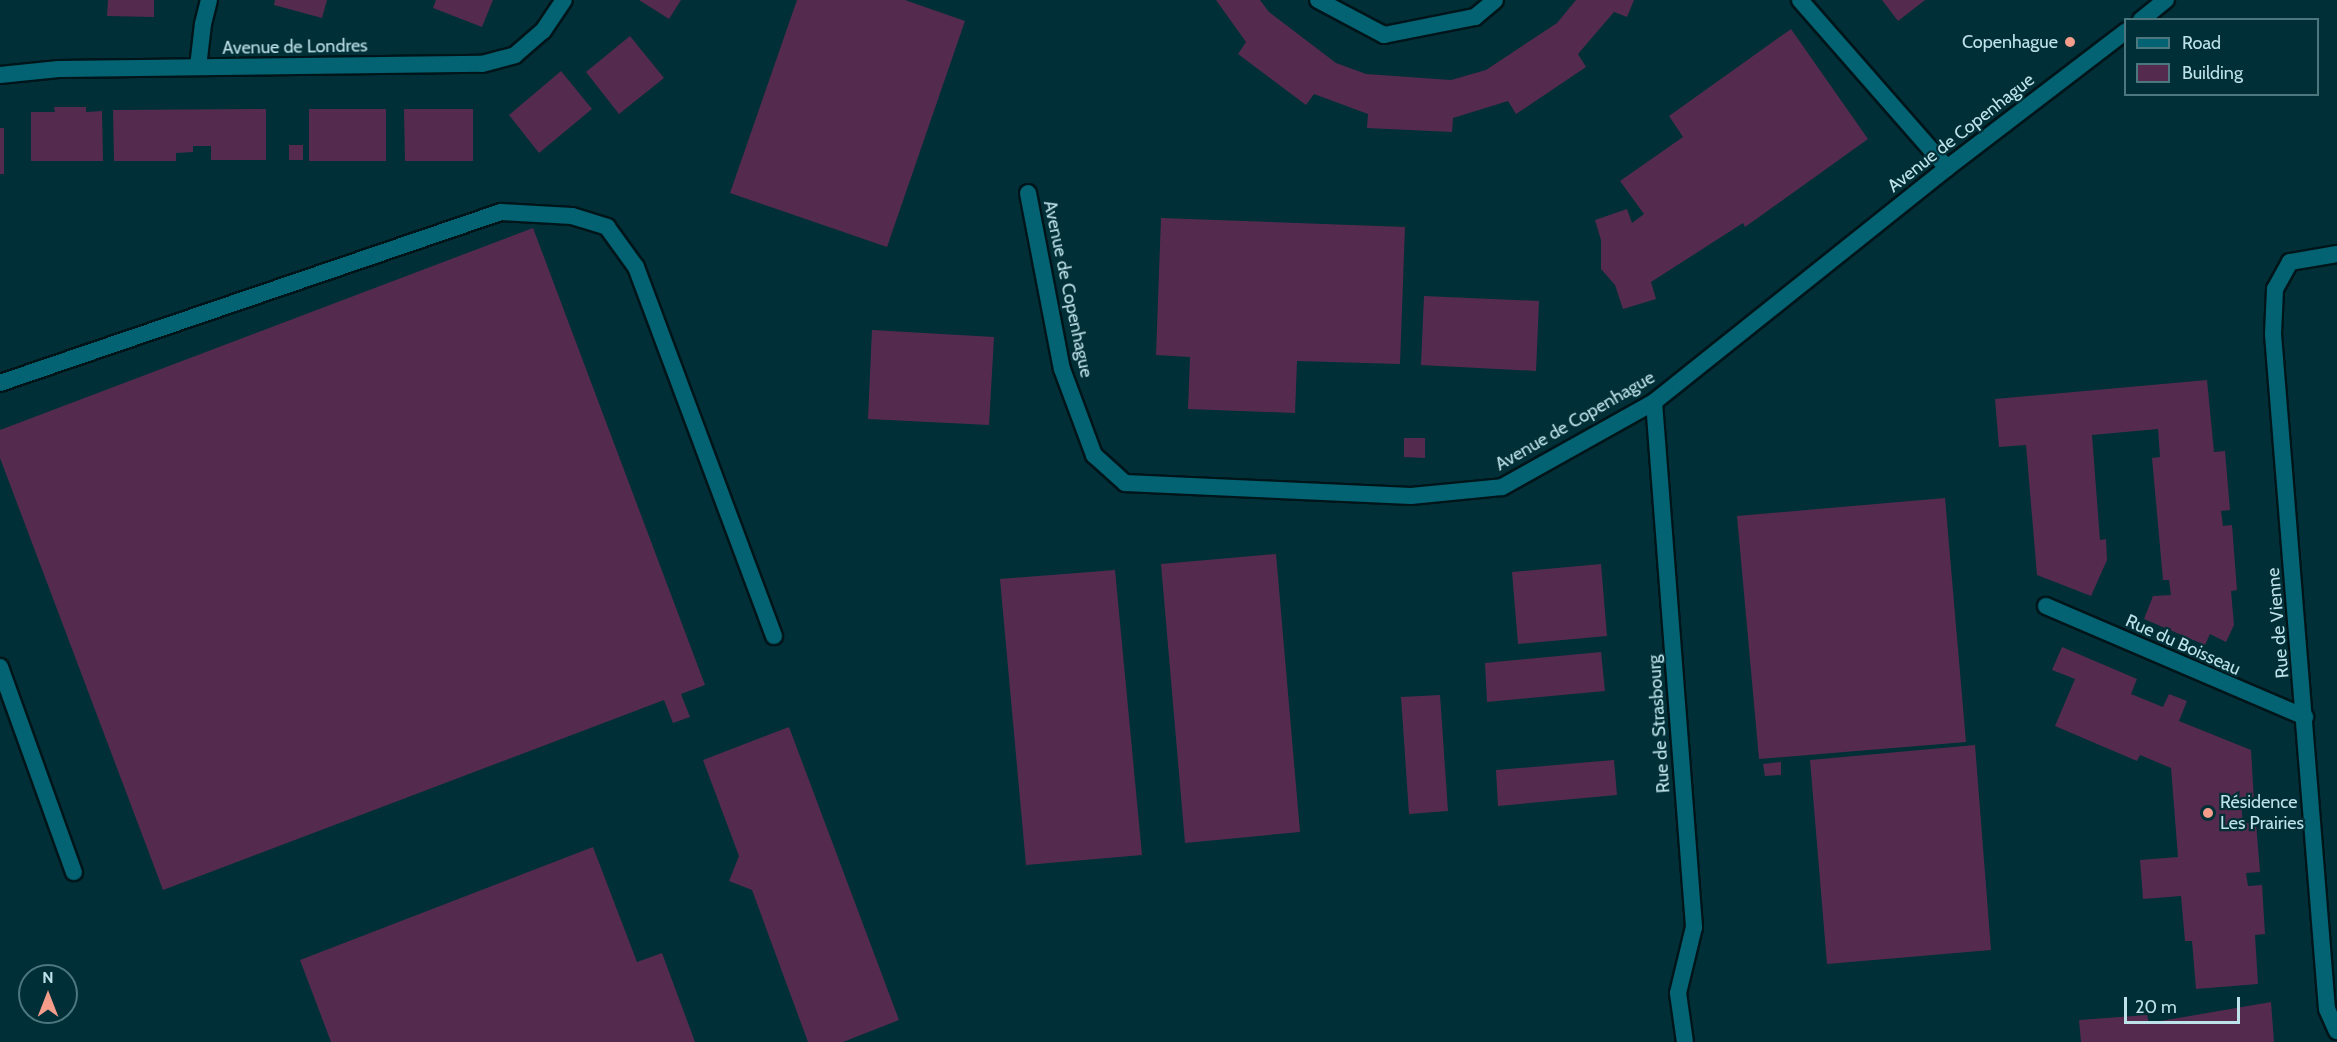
<!DOCTYPE html>
<meta charset="utf-8">
<style>
body{margin:0}
#map{position:relative;width:2337px;height:1042px;overflow:hidden;background:#012f37;font-family:Cabin,sans-serif}
div>[style]{position:absolute}
.building>*{inset:0;background:#542b4e}
.roads{filter:drop-shadow(2px 0 #00151a) drop-shadow(-2px 0 #00151a) drop-shadow(0 2px #00151a) drop-shadow(0 -2px #00151a)}
.service>*{height:16px;margin:-8px;padding:0 8px;transform-origin:8px;border-radius:8px;background:#036372}
.minor>*{height:16px;margin:-8px;padding:0 8px;transform-origin:8px;border-radius:8px;background:#036372}
.dots>*{width:16px;height:16px;translate:-50% -50%;box-sizing:border-box;border:3px solid #012f37;border-radius:50%}
span{translate:-50% -50%;white-space:nowrap;text-align:center;line-height:1.15;-webkit-text-stroke:4.5px #012f37;paint-order:stroke}
.poi-label{font-size:18px;color:#bee2ea}
.right{translate:-100% -50%;text-align:right}
.left{translate:0 -50%;text-align:left}
.street-label{font-size:18px;color:#bee2ea}
.legend{position:absolute;left:2124px;top:18px;width:195px;height:78px;box-sizing:border-box;background:#012f37;border:2px solid #4d777f;margin:0;padding:8px 10px;list-style:none;font-size:18px;color:#bee2ea}
.legend li{display:flex;align-items:center;gap:12px;height:30px}
.legend b{width:30px;border:2px solid #4d777f}
.north{position:absolute;left:18px;top:964px;width:60px;height:60px;box-sizing:border-box;background:#012f37;border:2px solid #4d777f;border-radius:50%;rotate:0deg;font-size:16px;font-weight:700;line-height:24px;text-align:center;color:#bee2ea}
.north::after{content:'';display:block;margin:auto;width:21px;height:27px;background:#f49d8b;clip-path:polygon(50% 0,100% 100%,50% 72%,0 100%)}
.scale{position:absolute;left:2124px;top:997px;width:116px;height:27px;box-sizing:border-box;border:3px solid #bee2ea;border-top:0;padding-left:8px;font-size:18px;line-height:21px;white-space:nowrap;color:#bee2ea;-webkit-text-stroke:4px #012f37;paint-order:stroke}
</style>
<div id="map">
<div class="building">
<i style="clip-path:polygon(108px 0,154px 0,154px 17px,107px 16px)"></i>
<i style="clip-path:polygon(275px 0,327px 0,322px 18px,274px 5px)"></i>
<i style="clip-path:polygon(436px 0,493px 0,482px 27px,433px 8px)"></i>
<i style="clip-path:polygon(639px 0,681px 0,669px 19px)"></i>
<i style="clip-path:polygon(797px 0,905px 0,965px 21px,887px 247px,730px 193px)"></i>
<i style="clip-path:polygon(1216px 0,1260px 0,1269px 12px,1336px 63px,1366px 74px,1451px 80px,1486px 70px,1557px 23px,1576px 0,1634px 0,1627px 17px,1614px 12px,1578px 54px,1586px 67px,1516px 114px,1508px 101px,1453px 118px,1452px 132px,1367px 128px,1368px 114px,1314px 94px,1306px 105px,1238px 54px,1246px 42px)"></i>
<i style="clip-path:polygon(1882px 0,1925px 0,1898px 21px)"></i>
<i style="clip-path:polygon(1791px 29px,1868px 139px,1745px 227px,1743px 223px,1651px 282px,1656px 299px,1623px 309px,1615px 285px,1601px 269px,1601px 240px,1595px 220px,1627px 209px,1632px 223px,1644px 214px,1620px 181px,1683px 137px,1669px 116px)"></i>
<i style="clip-path:polygon(630px 36px,664px 78px,619px 114px,586px 72px)"></i>
<i style="clip-path:polygon(561px 71px,592px 109px,539px 153px,509px 115px)"></i>
<i style="clip-path:polygon(54px 107px,86px 107px,86px 112px,102px 111px,103px 161px,31px 161px,31px 112px,55px 112px)"></i>
<i style="clip-path:polygon(266px 109px,266px 160px,211px 160px,211px 146px,193px 146px,193px 152px,176px 153px,176px 161px,114px 161px,113px 110px)"></i>
<i style="clip-path:polygon(309px 109px,386px 109px,386px 161px,309px 161px)"></i>
<i style="clip-path:polygon(404px 109px,473px 109px,473px 161px,405px 161px)"></i>
<i style="clip-path:polygon(0 128px,4px 128px,4px 174px,0 174px)"></i>
<i style="clip-path:polygon(289px 145px,303px 145px,303px 160px,289px 160px)"></i>
<i style="clip-path:polygon(1161px 218px,1405px 227px,1400px 364px,1297px 361px,1295px 413px,1188px 409px,1190px 357px,1156px 355px)"></i>
<i style="clip-path:polygon(533px 228px,705px 685px,681px 694px,690px 717px,673px 723px,664px 700px,163px 890px,0 458px,0 430px)"></i>
<i style="clip-path:polygon(1424px 296px,1539px 301px,1536px 371px,1421px 365px)"></i>
<i style="clip-path:polygon(872px 330px,994px 337px,989px 425px,868px 419px)"></i>
<i style="clip-path:polygon(2207px 380px,2214px 452px,2225px 451px,2230px 510px,2221px 511px,2223px 526px,2232px 525px,2237px 590px,2231px 591px,2234px 625px,2226px 642px,2210px 634px,2205px 645px,2144px 619px,2153px 596px,2171px 595px,2169px 580px,2163px 580px,2152px 458px,2160px 457px,2158px 429px,2092px 435px,2100px 540px,2106px 539px,2107px 560px,2091px 596px,2037px 575px,2026px 445px,1999px 447px,1995px 399px)"></i>
<i style="clip-path:polygon(1404px 438px,1425px 438px,1425px 458px,1404px 457px)"></i>
<i style="clip-path:polygon(1945px 498px,1966px 742px,1759px 759px,1737px 516px)"></i>
<i style="clip-path:polygon(1276px 554px,1300px 832px,1185px 843px,1161px 564px)"></i>
<i style="clip-path:polygon(1601px 564px,1607px 636px,1518px 644px,1512px 572px)"></i>
<i style="clip-path:polygon(1115px 570px,1142px 855px,1026px 865px,1000px 579px)"></i>
<i style="clip-path:polygon(2062px 647px,2137px 679px,2131px 694px,2163px 707px,2169px 694px,2187px 701px,2179px 721px,2251px 750px,2254px 801px,2241px 802px,2243px 823px,2256px 823px,2260px 872px,2246px 873px,2248px 886px,2262px 885px,2265px 934px,2255px 935px,2258px 984px,2196px 989px,2192px 941px,2185px 941px,2181px 896px,2143px 899px,2140px 860px,2178px 857px,2171px 768px,2140px 755px,2137px 761px,2055px 726px,2075px 679px,2052px 670px)"></i>
<i style="clip-path:polygon(1601px 652px,1605px 691px,1487px 702px,1485px 663px)"></i>
<i style="clip-path:polygon(1440px 695px,1448px 811px,1409px 814px,1401px 697px)"></i>
<i style="clip-path:polygon(789px 727px,899px 1020px,843px 1042px,808px 1042px,752px 890px,729px 881px,739px 856px,703px 760px)"></i>
<i style="clip-path:polygon(1975px 745px,1991px 950px,1827px 964px,1810px 760px)"></i>
<i style="clip-path:polygon(1614px 760px,1617px 795px,1498px 806px,1496px 770px)"></i>
<i style="clip-path:polygon(1781px 762px,1781px 775px,1765px 776px,1763px 764px)"></i>
<i style="clip-path:polygon(593px 847px,637px 962px,662px 953px,695px 1042px,331px 1042px,300px 960px)"></i>
<i style="clip-path:polygon(2271px 1002px,2274px 1042px,2081px 1042px,2079px 1020px,2147px 1015px,2149px 1023px)"></i>
</div>
<div class="roads">
<div class="service">
<i style="left:0;top:383px;width:529px;rotate:-18.85deg"></i>
<i style="left:501px;top:212px;width:71px;rotate:3.2deg"></i>
<i style="left:572px;top:216px;width:37px;rotate:17deg"></i>
<i style="left:607px;top:227px;width:49px;rotate:54.1deg"></i>
<i style="left:636px;top:267px;width:394px;rotate:69.5deg"></i>
<i style="left:0;top:667px;width:218px;rotate:70.2deg"></i>
</div>
<div class="minor">
<i style="left:1318px;top:0;width:75px;rotate:27.9deg"></i>
<i style="left:1384px;top:35px;width:93px;rotate:-11.2deg"></i>
<i style="left:1475px;top:17px;width:26px;rotate:-40deg"></i>
<i style="left:1800px;top:0;width:223px;rotate:48.8deg"></i>
<i style="left:2141px;top:20px;width:32px;rotate:-39deg"></i>
<i style="left:198px;top:67px;width:43px;rotate:-83.4deg"></i>
<i style="left:203px;top:24px;width:25px;rotate:-76deg"></i>
<i style="left:0;top:75px;width:59px;rotate:-5.8deg"></i>
<i style="left:59px;top:69px;width:423px;rotate:-0.7deg"></i>
<i style="left:482px;top:64px;width:34px;rotate:-15deg"></i>
<i style="left:515px;top:55px;width:37px;rotate:-41deg"></i>
<i style="left:543px;top:31px;width:37px;rotate:-56deg"></i>
<i style="left:1028px;top:193px;width:179px;rotate:79.1deg"></i>
<i style="left:1062px;top:369px;width:92px;rotate:69.6deg"></i>
<i style="left:1094px;top:455px;width:42px;rotate:42.1deg"></i>
<i style="left:1125px;top:483px;width:286px;rotate:2.6deg"></i>
<i style="left:1411px;top:496px;width:91px;rotate:-5.6deg"></i>
<i style="left:1502px;top:487px;width:174px;rotate:-29.2deg"></i>
<i style="left:1654px;top:402px;width:375px;rotate:-38.6deg"></i>
<i style="left:1947px;top:168px;width:225px;rotate:-37.4deg"></i>
<i style="left:2337px;top:254px;width:48px;rotate:170.3deg"></i>
<i style="left:2290px;top:262px;width:31px;rotate:119deg"></i>
<i style="left:2275px;top:289px;width:45px;rotate:92.5deg"></i>
<i style="left:2273px;top:334px;width:677px;rotate:85.43deg"></i>
<i style="left:2327px;top:1009px;width:24px;rotate:66deg"></i>
<i style="left:1654px;top:402px;width:527px;rotate:85.64deg"></i>
<i style="left:1694px;top:927px;width:68px;rotate:103.6deg"></i>
<i style="left:1678px;top:993px;width:49px;rotate:81.9deg"></i>
<i style="left:2046px;top:606px;width:282px;rotate:23.2deg"></i>
</div>
</div>
<div class="dots">
<i style="left:2070px;top:42px;background:#f49d8b"></i>
<i style="left:2208px;top:813px;background:#f49d8b"></i>
</div>
<div class="poi-label">
<span class="right" style="left:2058px;top:42px">Copenhague</span>
<span class="left" style="left:2220px;top:813px">Résidence<br>Les Prairies</span>
</div>
<div class="street-label">
<span style="left:295px;top:47px;rotate:-1deg">Avenue de Londres</span>
<span style="left:1961px;top:133px;rotate:-38deg">Avenue de Copenhague</span>
<span style="left:1068px;top:289px;rotate:78deg">Avenue de Copenhague</span>
<span style="left:1575px;top:421px;rotate:-30deg">Avenue de Copenhague</span>
<span style="left:2278px;top:623px;rotate:-95deg">Rue de Vienne</span>
<span style="left:2183px;top:645px;rotate:24deg">Rue du Boisseau</span>
<span style="left:1659px;top:724px;rotate:-94deg">Rue de Strasbourg</span>
</div>
<ul class="legend">
<li><b style="height:8px;background:#036372"></b>Road</li>
<li><b style="height:16px;background:#542b4e"></b>Building</li>
</ul>
<div class="north">N</div>
<div class="scale">20 m</div>
</div>
